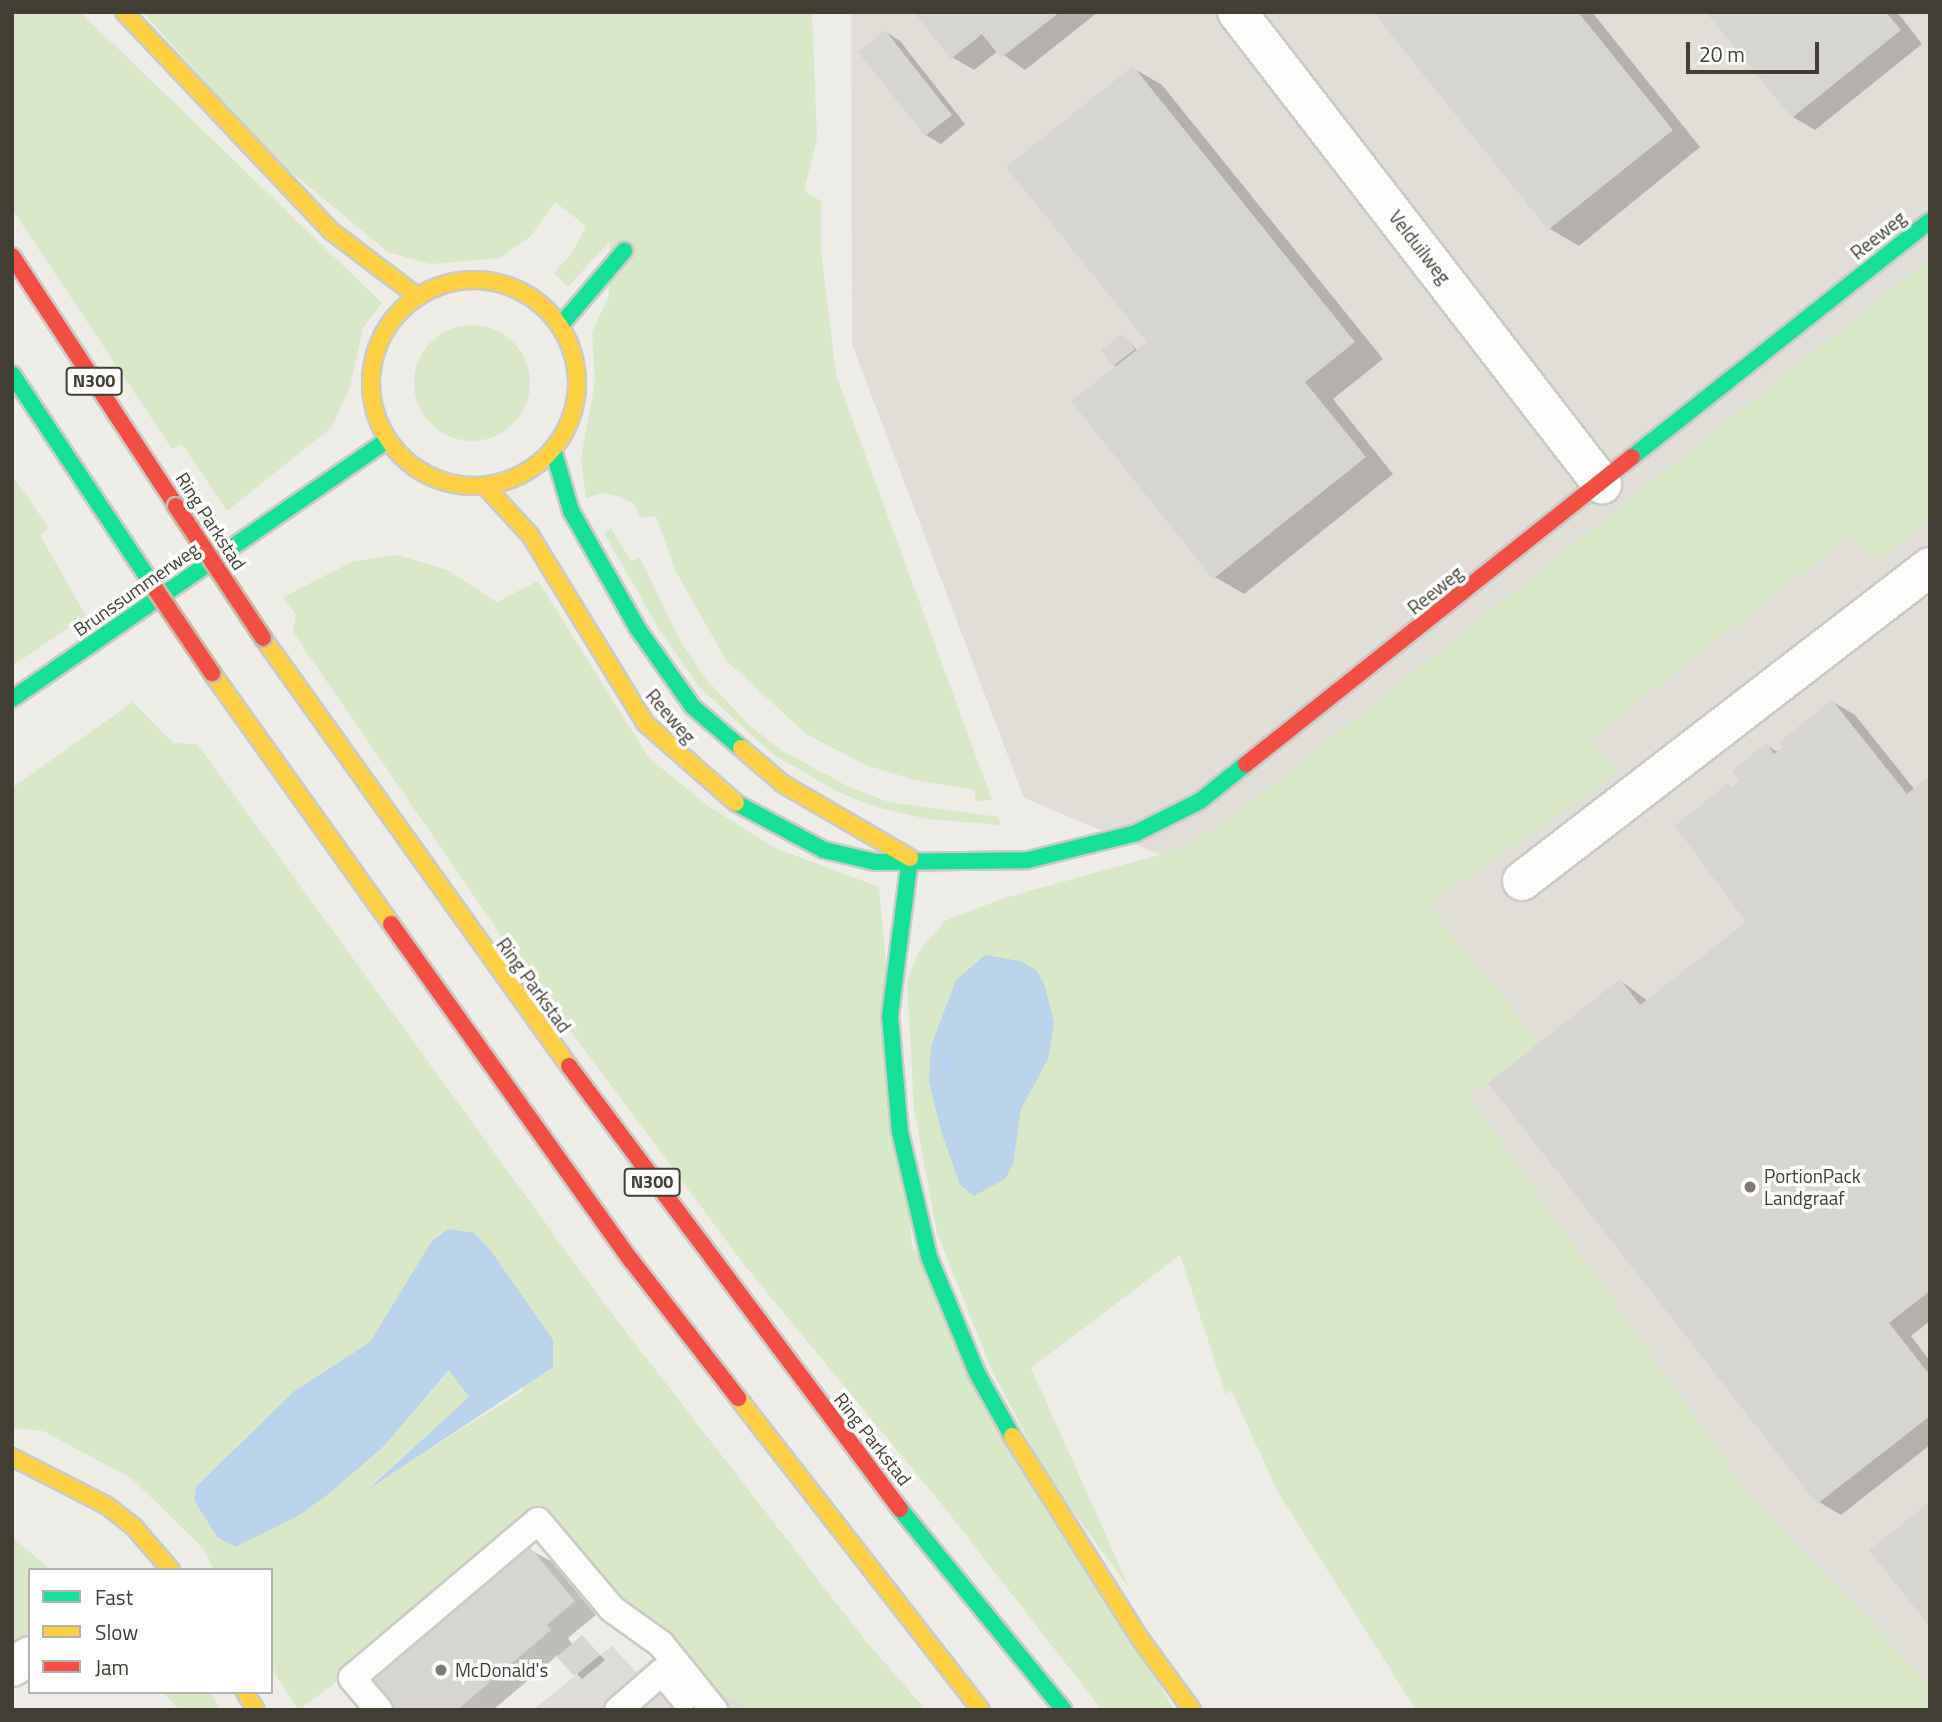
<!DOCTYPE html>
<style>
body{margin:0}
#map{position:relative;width:1942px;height:1722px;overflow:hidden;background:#eeede7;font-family:"Titillium Web",sans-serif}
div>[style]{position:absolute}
.industrial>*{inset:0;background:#e1ded8}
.green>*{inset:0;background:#d9e8c7}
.round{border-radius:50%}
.parking>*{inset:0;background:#dddcd7}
.water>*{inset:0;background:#b8d3eb}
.shadow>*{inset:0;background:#0003}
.building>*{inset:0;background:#d7d5d0}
.roads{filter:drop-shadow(2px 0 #cccac5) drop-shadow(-2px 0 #cccac5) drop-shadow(0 2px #cccac5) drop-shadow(0 -2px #cccac5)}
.lane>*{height:26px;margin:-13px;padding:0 13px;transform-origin:13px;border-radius:13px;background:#fcfcfb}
.street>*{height:38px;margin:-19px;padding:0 19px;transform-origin:19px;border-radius:19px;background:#fcfcfb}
.fast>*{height:16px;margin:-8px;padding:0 8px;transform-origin:8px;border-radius:8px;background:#16e098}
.slow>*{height:16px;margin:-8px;padding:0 8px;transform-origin:8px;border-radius:8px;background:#ffcf43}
.slow>.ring{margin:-8px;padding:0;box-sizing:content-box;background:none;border:16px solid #ffcf43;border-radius:50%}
.jam>*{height:16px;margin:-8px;padding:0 8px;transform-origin:8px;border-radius:8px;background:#f24e42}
.bridges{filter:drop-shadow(2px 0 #c5bca3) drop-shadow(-2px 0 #c5bca3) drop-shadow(0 2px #c5bca3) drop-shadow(0 -2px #c5bca3)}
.jam-bridge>*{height:16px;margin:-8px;padding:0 8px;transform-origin:8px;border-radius:8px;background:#f24e42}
.dots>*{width:19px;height:19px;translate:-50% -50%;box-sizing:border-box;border:4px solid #fff;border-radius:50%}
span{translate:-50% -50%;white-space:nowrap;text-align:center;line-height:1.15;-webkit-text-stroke:7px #fff;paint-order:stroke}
.shield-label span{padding:2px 5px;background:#fff;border:2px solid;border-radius:5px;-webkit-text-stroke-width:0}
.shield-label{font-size:18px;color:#433e34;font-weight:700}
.street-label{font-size:19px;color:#433e34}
.poi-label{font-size:19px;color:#433e34}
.left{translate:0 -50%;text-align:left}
.frame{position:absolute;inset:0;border:14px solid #433e34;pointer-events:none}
.legend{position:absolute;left:28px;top:1568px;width:245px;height:126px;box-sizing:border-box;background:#fff;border:2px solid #b4b2ae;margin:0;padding:9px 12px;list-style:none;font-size:21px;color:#433e34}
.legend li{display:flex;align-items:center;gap:14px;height:35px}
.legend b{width:35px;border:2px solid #b4b2ae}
.scale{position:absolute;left:1686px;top:42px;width:133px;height:32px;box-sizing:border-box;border:4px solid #433e34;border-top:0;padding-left:9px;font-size:21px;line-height:24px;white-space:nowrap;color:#433e34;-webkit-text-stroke:5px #fff;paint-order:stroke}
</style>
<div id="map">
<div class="industrial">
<i style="clip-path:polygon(851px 12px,1930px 12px,1930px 1710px,1886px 1710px,1240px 888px,1024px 798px,852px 344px)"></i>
</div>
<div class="green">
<i style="clip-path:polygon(12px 12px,80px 12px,382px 303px,363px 328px,350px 387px,331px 428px,227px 511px,182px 444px,172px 449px,12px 209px)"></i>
<i style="clip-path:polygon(143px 12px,812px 12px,817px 138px,804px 191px,821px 201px,821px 250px,836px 375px,992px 800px,975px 801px,975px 790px,914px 780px,866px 765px,806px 734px,726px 660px,676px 572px,656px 516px,641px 518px,633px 503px,617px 496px,602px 493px,586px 498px,581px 458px,595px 382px,592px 332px,609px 296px,610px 241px,568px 287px,554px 273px,572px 253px,586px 226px,555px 202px,531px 236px,500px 258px,430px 264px,388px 252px,267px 152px)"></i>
<i style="clip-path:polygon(1930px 259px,1930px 518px,1877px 561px,1849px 537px,1590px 739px,1619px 773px,1428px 905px,1546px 1050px,1468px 1095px,1755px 1502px,1930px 1684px,1930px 1710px,1416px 1710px,1278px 1492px,1231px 1390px,1226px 1395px,1180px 1255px,1031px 1368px,1130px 1589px,1047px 1476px,992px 1370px,937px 1233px,914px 1109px,907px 981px,919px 951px,945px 921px,1001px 899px,1184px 848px,1240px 811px)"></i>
<i class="round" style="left:414px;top:325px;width:116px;height:116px"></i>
<i style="clip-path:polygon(12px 475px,49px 528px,40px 535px,86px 616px,12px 666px)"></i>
<i style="clip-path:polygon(611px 528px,631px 561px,640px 558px,681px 642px,706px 679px,749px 725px,781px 750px,849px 787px,889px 802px,998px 817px,1001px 825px,927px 819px,880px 808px,840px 793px,774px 755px,700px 688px,659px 629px,604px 533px)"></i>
<i style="clip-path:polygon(398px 555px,447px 570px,497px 602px,538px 581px,649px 758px,707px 805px,775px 848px,879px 887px,912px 1245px,1174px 1710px,1102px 1710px,944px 1507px,746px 1267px,520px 963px,293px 632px,296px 615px,283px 597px,354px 561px)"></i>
<i style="clip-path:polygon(evenodd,133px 702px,173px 743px,197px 744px,599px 1297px,864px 1639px,926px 1710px,752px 1710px,701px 1682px,644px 1642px,558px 1521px,298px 1710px,271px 1667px,271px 1570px,214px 1570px,203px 1548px,131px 1478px,43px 1431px,12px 1428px,12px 788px,133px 702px,440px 1233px,491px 1251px,519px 1292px,523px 1391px,370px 1486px,470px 1397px,450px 1370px,384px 1446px,330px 1493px,298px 1516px,235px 1547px,217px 1537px,194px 1500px,196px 1487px,293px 1392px,370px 1342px,440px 1233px)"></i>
<i style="clip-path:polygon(12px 1537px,51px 1570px,30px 1570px,28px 1635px,12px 1645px)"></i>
<i style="clip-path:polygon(163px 1692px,210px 1692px,221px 1710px,179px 1710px)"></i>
</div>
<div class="parking">
<i style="clip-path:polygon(671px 1644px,701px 1682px,752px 1710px,533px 1710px,612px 1646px,636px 1672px)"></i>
</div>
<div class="water">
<i style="clip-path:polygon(985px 955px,1020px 961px,1036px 970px,1045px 986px,1054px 1023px,1048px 1059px,1021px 1109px,1013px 1164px,1005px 1179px,974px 1196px,960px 1185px,942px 1134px,929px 1082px,931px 1046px,956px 980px)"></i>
<i style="clip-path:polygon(448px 1229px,474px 1233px,491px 1251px,553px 1340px,553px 1367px,367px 1490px,469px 1397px,449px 1370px,384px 1446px,330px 1493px,298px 1516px,235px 1547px,217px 1537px,194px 1500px,196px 1487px,293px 1392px,370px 1342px,432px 1241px)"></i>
</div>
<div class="shadow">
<i style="clip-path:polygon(916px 12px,1098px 12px,1025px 70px,998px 51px,974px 70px,952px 57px)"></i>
<i style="clip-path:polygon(1375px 12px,1592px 12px,1700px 147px,1579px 246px,1550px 229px)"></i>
<i style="clip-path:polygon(1708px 12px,1897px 12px,1922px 44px,1815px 130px,1793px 117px)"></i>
<i style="clip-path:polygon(886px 32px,900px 41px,965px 124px,941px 144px,926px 135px)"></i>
<i style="clip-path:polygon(1133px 68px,1162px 85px,1383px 359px,1333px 399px,1393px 474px,1244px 594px,1215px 577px,1114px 364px,1123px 336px,1138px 351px,1149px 342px)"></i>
<i style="clip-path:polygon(1833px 702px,1855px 715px,1915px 790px,1930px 778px,1930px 1321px,1911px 1336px,1930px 1361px,1930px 1445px,1841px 1515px,1819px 1502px,1621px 981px,1648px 1001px,1748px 923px,1734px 788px,1766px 745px,1778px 752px)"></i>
<i style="clip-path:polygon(529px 1549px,551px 1561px,596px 1615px,568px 1638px,573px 1645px,582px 1637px,605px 1660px,582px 1679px,558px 1655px,493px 1710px,397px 1710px,450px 1614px,491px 1580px,508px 1558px,514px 1562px)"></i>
</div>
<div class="building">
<i style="clip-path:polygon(914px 12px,1060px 12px,1001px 58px,982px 34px,951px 59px)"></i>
<i style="clip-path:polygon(1373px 12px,1578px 12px,1673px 130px,1548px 230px)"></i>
<i style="clip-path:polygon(1706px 12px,1886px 12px,1901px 30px,1792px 118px)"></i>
<i style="clip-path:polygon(885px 30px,952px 115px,925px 136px,858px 52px)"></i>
<i style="clip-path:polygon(1133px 66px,1355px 342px,1305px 382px,1366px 457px,1213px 579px,1071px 401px,1147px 342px,1006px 167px)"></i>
<i style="clip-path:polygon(1122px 334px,1135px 349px,1113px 366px,1101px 350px)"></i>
<i style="clip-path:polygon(1832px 700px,1907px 794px,1930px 775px,1930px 1291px,1889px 1323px,1930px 1375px,1930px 1416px,1817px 1504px,1488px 1083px,1620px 979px,1640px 1005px,1746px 922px,1675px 826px,1728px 783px,1732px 787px,1740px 781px,1732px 771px,1766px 743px,1774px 754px,1783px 747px,1779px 742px)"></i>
<i style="clip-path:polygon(1930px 1502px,1930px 1627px,1869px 1550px)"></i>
<i style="clip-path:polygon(529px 1546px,575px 1601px,547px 1625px,551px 1630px,457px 1710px,395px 1710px,370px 1680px,432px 1628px,428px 1623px,449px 1613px,489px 1580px,485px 1575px,507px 1556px,512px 1561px)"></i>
<i style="clip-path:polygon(582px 1635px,600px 1655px,574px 1676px,557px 1657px)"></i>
</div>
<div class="roads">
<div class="lane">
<i style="left:379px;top:1710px;width:42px;rotate:-130.2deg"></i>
<i style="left:352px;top:1678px;width:243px;rotate:-40.2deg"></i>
<i style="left:538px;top:1521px;width:115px;rotate:49.9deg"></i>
<i style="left:612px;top:1609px;width:60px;rotate:35.5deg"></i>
<i style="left:661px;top:1644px;width:85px;rotate:51.2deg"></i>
<i style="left:618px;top:1710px;width:58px;rotate:-40.8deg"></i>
<i style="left:662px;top:1672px;width:34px;rotate:50deg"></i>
</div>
<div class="street">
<i style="left:1237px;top:12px;width:597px;rotate:52.29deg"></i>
<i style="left:1522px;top:881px;width:515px;rotate:-37.58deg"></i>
<i style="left:12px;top:1667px;width:21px;rotate:-31deg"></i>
</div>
<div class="fast">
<i style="left:560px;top:326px;width:99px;rotate:-49.5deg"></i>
<i style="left:12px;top:374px;width:256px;rotate:56.3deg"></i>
<i style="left:553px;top:449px;width:65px;rotate:73.8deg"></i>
<i style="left:571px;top:511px;width:136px;rotate:60.4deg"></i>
<i style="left:638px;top:629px;width:95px;rotate:54.8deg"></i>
<i style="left:693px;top:707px;width:63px;rotate:40.5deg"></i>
<i style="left:1632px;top:457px;width:380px;rotate:-38.4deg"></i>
<i style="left:12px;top:699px;width:456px;rotate:-34.6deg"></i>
<i style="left:736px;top:803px;width:100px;rotate:28.1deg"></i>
<i style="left:824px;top:850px;width:52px;rotate:13.2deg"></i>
<i style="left:875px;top:862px;width:153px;rotate:-0.7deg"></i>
<i style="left:1028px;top:860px;width:111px;rotate:-14deg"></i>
<i style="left:1136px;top:833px;width:72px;rotate:-26.6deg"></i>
<i style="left:1200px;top:801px;width:59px;rotate:-38.8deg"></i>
<i style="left:910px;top:858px;width:159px;rotate:97.2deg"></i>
<i style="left:890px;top:1016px;width:116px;rotate:85.1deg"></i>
<i style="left:900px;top:1132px;width:128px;rotate:76.9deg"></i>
<i style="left:929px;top:1257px;width:126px;rotate:67.5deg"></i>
<i style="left:977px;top:1373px;width:72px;rotate:60.9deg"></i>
<i style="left:900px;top:1509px;width:259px;rotate:50.8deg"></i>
</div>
<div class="slow">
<i style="left:124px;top:12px;width:301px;rotate:46.6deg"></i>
<i style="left:331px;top:231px;width:109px;rotate:37.2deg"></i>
<i class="ring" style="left:371px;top:280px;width:190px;height:190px"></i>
<i style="left:485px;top:486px;width:67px;rotate:47.4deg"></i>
<i style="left:530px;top:535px;width:220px;rotate:58.5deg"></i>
<i style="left:645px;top:723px;width:121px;rotate:41.3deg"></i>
<i style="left:263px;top:638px;width:526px;rotate:54.44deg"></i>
<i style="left:212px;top:673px;width:308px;rotate:54.5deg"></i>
<i style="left:741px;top:748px;width:55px;rotate:40.6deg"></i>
<i style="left:783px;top:784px;width:147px;rotate:30.2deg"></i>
<i style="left:738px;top:1398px;width:395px;rotate:52.1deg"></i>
<i style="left:1012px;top:1436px;width:241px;rotate:57.7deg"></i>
<i style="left:1141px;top:1640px;width:87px;rotate:53.9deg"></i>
<i style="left:12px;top:1457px;width:106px;rotate:27.1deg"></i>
<i style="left:106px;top:1505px;width:36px;rotate:38deg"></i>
<i style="left:134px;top:1527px;width:57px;rotate:49.3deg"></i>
<i style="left:245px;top:1692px;width:21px;rotate:59deg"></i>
</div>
<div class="jam">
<i style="left:12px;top:256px;width:299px;rotate:56.7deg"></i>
<i style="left:1246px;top:764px;width:493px;rotate:-38.5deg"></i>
<i style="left:391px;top:924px;width:413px;rotate:54.5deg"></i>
<i style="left:631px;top:1260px;width:175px;rotate:52.2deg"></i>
<i style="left:569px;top:1066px;width:553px;rotate:53.23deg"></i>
</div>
</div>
<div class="bridges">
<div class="jam-bridge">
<i style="left:176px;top:506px;width:158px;rotate:56.6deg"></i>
<i style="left:154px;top:587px;width:104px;rotate:56deg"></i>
</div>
</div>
<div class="dots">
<i style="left:1750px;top:1187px;background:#7f7b73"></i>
<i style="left:441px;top:1670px;background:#7f7b73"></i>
</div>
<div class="shield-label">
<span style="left:94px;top:381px">N300</span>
<span style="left:652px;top:1182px">N300</span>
</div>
<div class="street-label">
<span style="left:1878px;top:235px;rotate:-39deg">Reeweg</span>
<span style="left:1420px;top:247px;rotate:52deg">Velduilweg</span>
<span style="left:211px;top:521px;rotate:57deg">Ring Parkstad</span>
<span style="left:136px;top:589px;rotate:-35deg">Brunssummerweg</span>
<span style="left:1435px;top:590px;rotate:-39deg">Reeweg</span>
<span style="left:671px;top:716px;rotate:49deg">Reeweg</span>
<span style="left:534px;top:985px;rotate:54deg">Ring Parkstad</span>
<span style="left:873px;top:1439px;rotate:52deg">Ring Parkstad</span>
</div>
<div class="poi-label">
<span class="left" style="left:1764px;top:1187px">PortionPack<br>Landgraaf</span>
<span class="left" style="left:455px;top:1670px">McDonald's</span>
</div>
<div class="frame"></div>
<ul class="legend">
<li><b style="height:9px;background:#16e098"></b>Fast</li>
<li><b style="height:9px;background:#ffcf43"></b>Slow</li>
<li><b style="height:9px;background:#f24e42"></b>Jam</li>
</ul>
<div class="scale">20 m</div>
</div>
